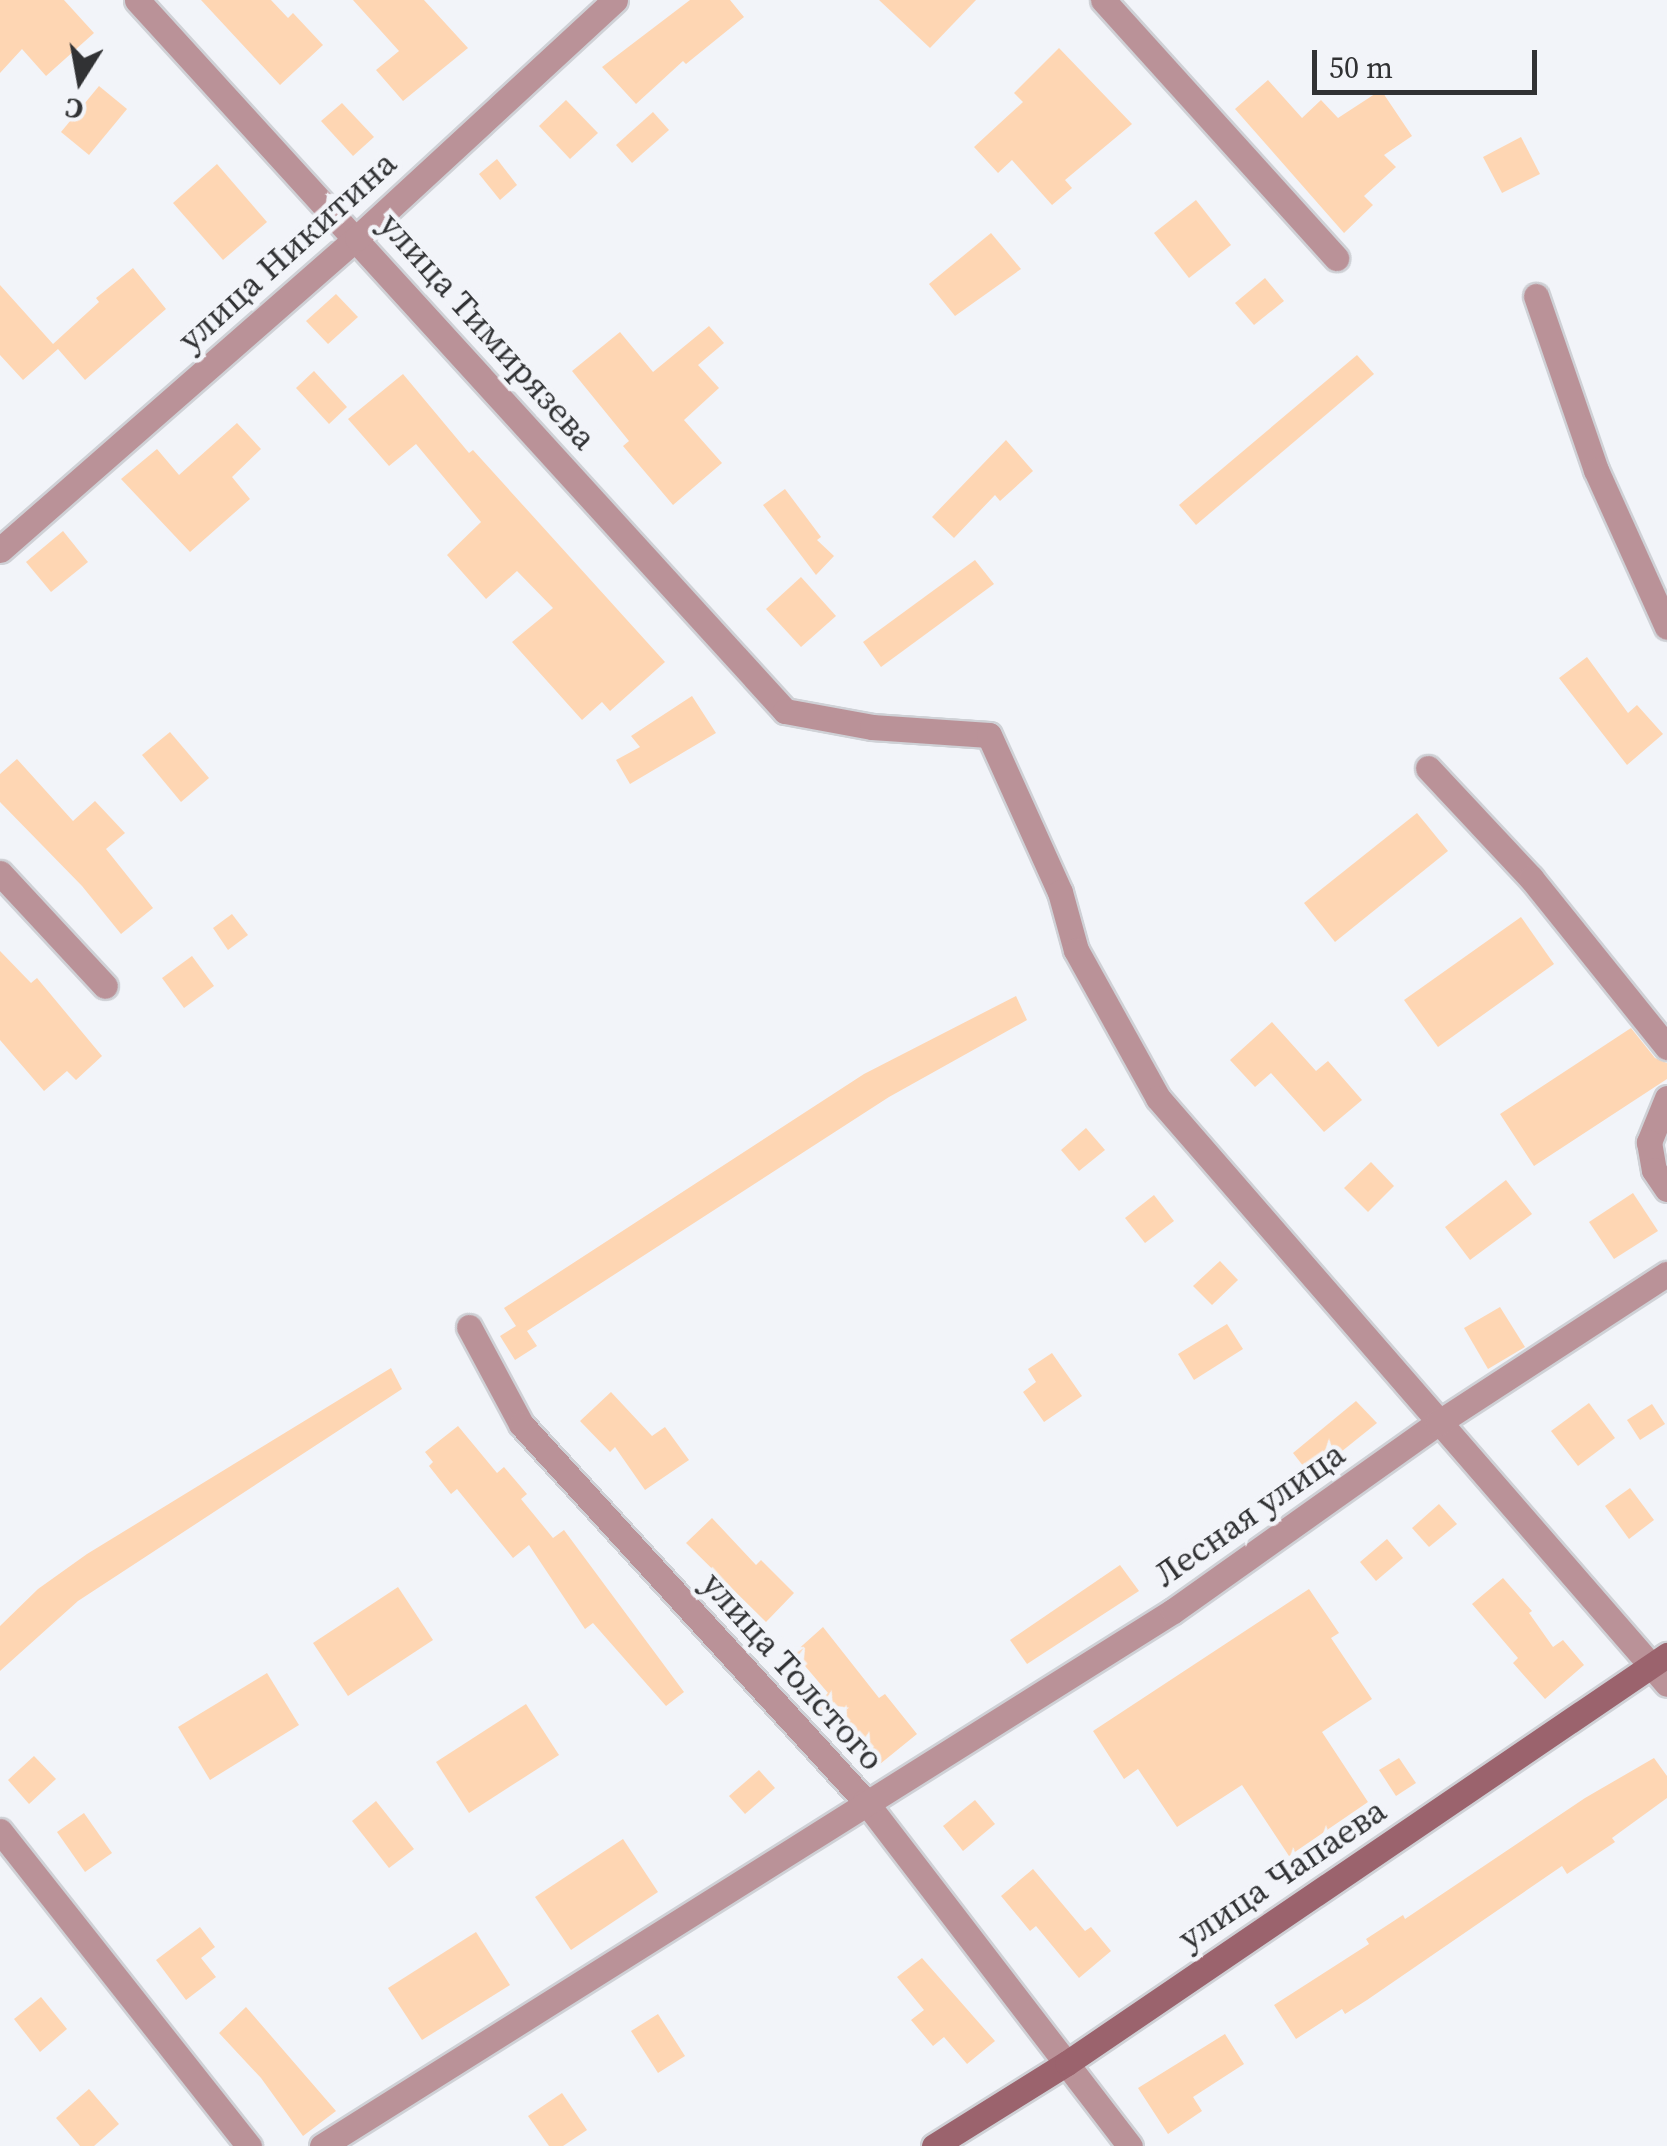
<!DOCTYPE html>
<meta charset="utf-8">
<style>
body{margin:0}
#map{position:relative;width:1667px;height:2146px;overflow:hidden;background:#f2f4f9;font-family:"Source Serif 4",serif}
div>[style]{position:absolute}
.building>*{inset:0;background:#fed6b3}
.roads{filter:drop-shadow(2px 0 #cfd1d6) drop-shadow(-2px 0 #cfd1d6) drop-shadow(0 2px #cfd1d6) drop-shadow(0 -2px #cfd1d6)}
.street>*{height:25px;margin:-12.5px;padding:0 12.5px;transform-origin:12.5px;border-radius:12.5px;background:#ba9298}
.secondary>*{height:25px;margin:-12.5px;padding:0 12.5px;transform-origin:12.5px;border-radius:12.5px;background:#9b636d}
span{translate:-50% -50%;white-space:nowrap;text-align:center;line-height:1.15;-webkit-text-stroke:9px #f2f4f9;paint-order:stroke}
.street-label{font-size:35px;color:#313234}
.north{position:absolute;left:30px;top:30px;width:100px;height:100px;-webkit-text-stroke:8px #f2f4f9;paint-order:stroke;rotate:191deg;font-size:28px;font-weight:700;line-height:40px;text-align:center;color:#313234}
.north::after{content:'';display:block;margin:auto;width:35px;height:45px;background:#313234;clip-path:polygon(50% 0,100% 100%,50% 72%,0 100%)}
.scale{position:absolute;left:1312px;top:50px;width:225px;height:45px;box-sizing:border-box;border:5px solid #313234;border-top:0;padding-left:12px;font-size:30px;line-height:35px;white-space:nowrap;color:#313234;-webkit-text-stroke:8px #f2f4f9;paint-order:stroke}
</style>
<div id="map">
<div class="building">
<i style="clip-path:polygon(0 0,64px 0,94px 33px,46px 76px,22px 49px,0 73px)"></i>
<i style="clip-path:polygon(201px 0,271px 0,288px 18px,293px 13px,323px 45px,280px 85px)"></i>
<i style="clip-path:polygon(353px 0,424px 0,468px 48px,403px 101px,376px 70px,399px 51px)"></i>
<i style="clip-path:polygon(690px 0,730px 0,744px 17px,686px 64px,683px 61px,636px 104px,602px 67px)"></i>
<i style="clip-path:polygon(879px 0,976px 0,930px 48px)"></i>
<i style="clip-path:polygon(1059px 48px,1132px 124px,1065px 180px,1072px 188px,1052px 205px,1012px 160px,998px 173px,974px 147px,1023px 102px,1014px 93px)"></i>
<i style="clip-path:polygon(1268px 80px,1302px 118px,1321px 100px,1338px 118px,1381px 90px,1412px 136px,1384px 155px,1396px 167px,1364px 196px,1373px 205px,1344px 233px,1235px 109px)"></i>
<i style="clip-path:polygon(99px 86px,127px 109px,89px 155px,61px 132px)"></i>
<i style="clip-path:polygon(566px 100px,598px 133px,570px 159px,539px 126px)"></i>
<i style="clip-path:polygon(342px 103px,374px 137px,353px 156px,321px 121px)"></i>
<i style="clip-path:polygon(653px 112px,669px 130px,632px 163px,616px 145px)"></i>
<i style="clip-path:polygon(1521px 137px,1540px 174px,1502px 193px,1483px 157px)"></i>
<i style="clip-path:polygon(497px 159px,517px 185px,500px 200px,479px 174px)"></i>
<i style="clip-path:polygon(217px 164px,267px 222px,223px 260px,173px 203px)"></i>
<i style="clip-path:polygon(1196px 200px,1231px 245px,1189px 278px,1154px 233px)"></i>
<i style="clip-path:polygon(991px 233px,1021px 269px,955px 316px,929px 284px)"></i>
<i style="clip-path:polygon(133px 268px,166px 309px,85px 380px,58px 349px,23px 380px,0 355px,0 285px,53px 344px,99px 302px,96px 298px)"></i>
<i style="clip-path:polygon(1265px 278px,1284px 301px,1254px 325px,1235px 303px)"></i>
<i style="clip-path:polygon(336px 294px,358px 317px,328px 344px,306px 321px)"></i>
<i style="clip-path:polygon(709px 326px,724px 343px,698px 365px,719px 388px,684px 420px,722px 463px,673px 505px,623px 446px,629px 441px,572px 371px,620px 332px,653px 372px)"></i>
<i style="clip-path:polygon(1357px 355px,1374px 374px,1196px 525px,1179px 505px)"></i>
<i style="clip-path:polygon(314px 371px,347px 407px,329px 424px,296px 388px)"></i>
<i style="clip-path:polygon(403px 374px,469px 453px,473px 450px,665px 662px,610px 711px,602px 702px,582px 720px,512px 642px,553px 608px,517px 571px,486px 599px,447px 555px,481px 522px,416px 444px,389px 466px,348px 419px)"></i>
<i style="clip-path:polygon(237px 423px,261px 449px,232px 477px,250px 499px,190px 552px,121px 479px,157px 449px,179px 475px)"></i>
<i style="clip-path:polygon(1006px 440px,1033px 471px,1000px 501px,995px 495px,954px 538px,932px 517px)"></i>
<i style="clip-path:polygon(785px 489px,821px 537px,817px 540px,834px 556px,816px 575px,763px 505px)"></i>
<i style="clip-path:polygon(63px 531px,88px 562px,51px 592px,26px 562px)"></i>
<i style="clip-path:polygon(975px 560px,994px 584px,881px 667px,863px 642px)"></i>
<i style="clip-path:polygon(801px 577px,836px 616px,801px 647px,766px 609px)"></i>
<i style="clip-path:polygon(1587px 657px,1628px 713px,1637px 705px,1663px 734px,1627px 765px,1559px 678px)"></i>
<i style="clip-path:polygon(692px 696px,716px 733px,630px 784px,616px 760px,640px 747px,631px 736px)"></i>
<i style="clip-path:polygon(170px 732px,209px 778px,181px 802px,142px 755px)"></i>
<i style="clip-path:polygon(17px 759px,73px 821px,95px 801px,125px 833px,106px 849px,153px 908px,121px 934px,82px 886px,0 802px,0 774px)"></i>
<i style="clip-path:polygon(1417px 813px,1448px 851px,1335px 942px,1304px 903px)"></i>
<i style="clip-path:polygon(232px 914px,248px 935px,228px 950px,213px 928px)"></i>
<i style="clip-path:polygon(1521px 917px,1554px 964px,1438px 1047px,1404px 1000px)"></i>
<i style="clip-path:polygon(0 951px,31px 983px,37px 978px,102px 1056px,76px 1080px,67px 1071px,44px 1091px,0 1040px)"></i>
<i style="clip-path:polygon(192px 956px,214px 986px,184px 1008px,162px 978px)"></i>
<i style="clip-path:polygon(1016px 996px,1027px 1020px,889px 1097px,527px 1331px,537px 1346px,515px 1360px,500px 1336px,516px 1326px,504px 1308px,864px 1074px)"></i>
<i style="clip-path:polygon(1272px 1022px,1316px 1071px,1328px 1061px,1362px 1100px,1324px 1132px,1271px 1073px,1255px 1087px,1230px 1060px)"></i>
<i style="clip-path:polygon(1631px 1028px,1655px 1058px,1667px 1063px,1667px 1079px,1534px 1166px,1500px 1114px)"></i>
<i style="clip-path:polygon(1086px 1128px,1105px 1150px,1079px 1171px,1061px 1150px)"></i>
<i style="clip-path:polygon(1371px 1162px,1394px 1186px,1368px 1212px,1344px 1188px)"></i>
<i style="clip-path:polygon(1506px 1180px,1532px 1214px,1470px 1260px,1445px 1227px)"></i>
<i style="clip-path:polygon(1633px 1193px,1658px 1231px,1614px 1259px,1589px 1222px)"></i>
<i style="clip-path:polygon(1154px 1195px,1174px 1221px,1145px 1243px,1125px 1218px)"></i>
<i style="clip-path:polygon(1220px 1261px,1238px 1280px,1212px 1305px,1193px 1286px)"></i>
<i style="clip-path:polygon(1500px 1307px,1525px 1347px,1488px 1369px,1464px 1328px)"></i>
<i style="clip-path:polygon(1227px 1324px,1243px 1349px,1194px 1380px,1178px 1354px)"></i>
<i style="clip-path:polygon(1052px 1353px,1082px 1396px,1044px 1422px,1023px 1392px,1036px 1382px,1028px 1369px)"></i>
<i style="clip-path:polygon(391px 1368px,402px 1389px,78px 1601px,0 1671px,0 1626px,38px 1589px,87px 1554px)"></i>
<i style="clip-path:polygon(611px 1392px,652px 1436px,665px 1427px,689px 1460px,645px 1490px,615px 1447px,610px 1452px,580px 1421px)"></i>
<i style="clip-path:polygon(1356px 1401px,1377px 1423px,1311px 1476px,1293px 1453px)"></i>
<i style="clip-path:polygon(1589px 1403px,1615px 1438px,1578px 1466px,1551px 1431px)"></i>
<i style="clip-path:polygon(1652px 1404px,1665px 1424px,1640px 1440px,1627px 1420px)"></i>
<i style="clip-path:polygon(458px 1426px,497px 1473px,504px 1467px,527px 1494px,521px 1499px,553px 1538px,564px 1530px,684px 1692px,666px 1706px,593px 1623px,585px 1629px,529px 1545px,513px 1558px,457px 1489px,451px 1494px,429px 1466px,433px 1462px,425px 1452px)"></i>
<i style="clip-path:polygon(1630px 1488px,1654px 1520px,1629px 1539px,1605px 1506px)"></i>
<i style="clip-path:polygon(1439px 1504px,1457px 1524px,1429px 1547px,1412px 1528px)"></i>
<i style="clip-path:polygon(712px 1518px,756px 1565px,761px 1560px,794px 1593px,766px 1622px,686px 1543px)"></i>
<i style="clip-path:polygon(1387px 1539px,1403px 1558px,1376px 1581px,1360px 1562px)"></i>
<i style="clip-path:polygon(1120px 1565px,1139px 1591px,1027px 1664px,1010px 1640px)"></i>
<i style="clip-path:polygon(1503px 1578px,1532px 1611px,1529px 1613px,1553px 1647px,1563px 1640px,1584px 1665px,1545px 1699px,1513px 1663px,1518px 1658px,1472px 1604px)"></i>
<i style="clip-path:polygon(398px 1587px,433px 1640px,348px 1696px,313px 1643px)"></i>
<i style="clip-path:polygon(1309px 1589px,1339px 1633px,1331px 1638px,1372px 1699px,1322px 1732px,1368px 1802px,1289px 1856px,1242px 1785px,1177px 1827px,1138px 1769px,1124px 1779px,1093px 1731px)"></i>
<i style="clip-path:polygon(823px 1627px,879px 1698px,885px 1694px,917px 1734px,880px 1764px,841px 1716px,830px 1724px,815px 1703px,828px 1693px,794px 1653px)"></i>
<i style="clip-path:polygon(267px 1673px,299px 1725px,210px 1780px,178px 1727px)"></i>
<i style="clip-path:polygon(526px 1704px,559px 1755px,469px 1813px,436px 1762px)"></i>
<i style="clip-path:polygon(34px 1756px,56px 1779px,29px 1804px,8px 1780px)"></i>
<i style="clip-path:polygon(1399px 1758px,1416px 1783px,1396px 1796px,1379px 1770px)"></i>
<i style="clip-path:polygon(1654px 1758px,1667px 1776px,1667px 1798px,1612px 1838px,1615px 1842px,1567px 1874px,1562px 1866px,1367px 2000px,1345px 2014px,1342px 2009px,1296px 2039px,1274px 2005px,1369px 1944px,1366px 1939px,1403px 1915px,1405px 1919px,1585px 1798px)"></i>
<i style="clip-path:polygon(759px 1770px,775px 1788px,745px 1814px,729px 1796px)"></i>
<i style="clip-path:polygon(975px 1800px,995px 1824px,963px 1851px,943px 1826px)"></i>
<i style="clip-path:polygon(376px 1801px,414px 1849px,389px 1868px,352px 1821px)"></i>
<i style="clip-path:polygon(84px 1813px,112px 1853px,85px 1872px,57px 1832px)"></i>
<i style="clip-path:polygon(623px 1839px,658px 1892px,571px 1950px,535px 1897px)"></i>
<i style="clip-path:polygon(1033px 1869px,1085px 1931px,1091px 1927px,1111px 1951px,1079px 1978px,1036px 1926px,1030px 1931px,1001px 1896px)"></i>
<i style="clip-path:polygon(200px 1927px,215px 1947px,201px 1958px,216px 1977px,186px 2000px,156px 1960px)"></i>
<i style="clip-path:polygon(476px 1932px,510px 1985px,422px 2040px,388px 1988px)"></i>
<i style="clip-path:polygon(922px 1958px,995px 2041px,967px 2064px,944px 2037px,933px 2046px,911px 2020px,924px 2010px,897px 1977px)"></i>
<i style="clip-path:polygon(41px 1997px,67px 2029px,40px 2052px,14px 2019px)"></i>
<i style="clip-path:polygon(246px 2007px,336px 2111px,303px 2136px,261px 2078px,219px 2033px)"></i>
<i style="clip-path:polygon(658px 2014px,685px 2056px,658px 2073px,631px 2031px)"></i>
<i style="clip-path:polygon(1225px 2034px,1244px 2064px,1193px 2097px,1202px 2111px,1168px 2134px,1138px 2088px)"></i>
<i style="clip-path:polygon(89px 2089px,119px 2124px,94px 2146px,80px 2146px,56px 2118px)"></i>
<i style="clip-path:polygon(562px 2093px,587px 2130px,563px 2146px,549px 2146px,528px 2116px)"></i>
</div>
<div class="roads">
<div class="street">
<i style="left:137px;top:0;width:962px;rotate:47.65deg"></i>
<i style="left:785px;top:711px;width:88px;rotate:10.4deg"></i>
<i style="left:872px;top:727px;width:117px;rotate:3.9deg"></i>
<i style="left:989px;top:735px;width:172px;rotate:65.7deg"></i>
<i style="left:1060px;top:892px;width:60px;rotate:74.6deg"></i>
<i style="left:1076px;top:950px;width:169px;rotate:61deg"></i>
<i style="left:1158px;top:1098px;width:776px;rotate:49.02deg"></i>
<i style="left:1103px;top:0;width:348px;rotate:47.9deg"></i>
<i style="left:1536px;top:296px;width:184px;rotate:71deg"></i>
<i style="left:1596px;top:470px;width:172px;rotate:65.7deg"></i>
<i style="left:0;top:550px;width:474px;rotate:-41.2deg"></i>
<i style="left:357px;top:238px;width:351px;rotate:-42.7deg"></i>
<i style="left:1428px;top:768px;width:151px;rotate:46.9deg"></i>
<i style="left:1531px;top:878px;width:217px;rotate:51.2deg"></i>
<i style="left:0;top:873px;width:154px;rotate:47.1deg"></i>
<i style="left:1667px;top:1098px;width:48px;rotate:112.2deg"></i>
<i style="left:1649px;top:1142px;width:28px;rotate:80deg"></i>
<i style="left:1654px;top:1170px;width:23px;rotate:56deg"></i>
<i style="left:469px;top:1327px;width:110px;rotate:61.8deg"></i>
<i style="left:521px;top:1424px;width:510px;rotate:47.62deg"></i>
<i style="left:865px;top:1801px;width:435px;rotate:52.5deg"></i>
<i style="left:0;top:1831px;width:402px;rotate:51.7deg"></i>
<i style="left:322px;top:2146px;width:1005px;rotate:-32.16deg"></i>
<i style="left:1173px;top:1611px;width:325px;rotate:-35.4deg"></i>
<i style="left:1438px;top:1423px;width:273px;rotate:-33.1deg"></i>
</div>
<div class="secondary">
<i style="left:934px;top:2146px;width:157px;rotate:-32deg"></i>
<i style="left:1067px;top:2063px;width:726px;rotate:-34.22deg"></i>
</div>
</div>
<div class="street-label">
<span style="left:287px;top:251px;rotate:-42deg">улица Никитина</span>
<span style="left:488px;top:331px;rotate:48deg">улица Тимирязева</span>
<span style="left:1249px;top:1514px;rotate:-35deg">Лесная улица</span>
<span style="left:793px;top:1671px;rotate:48deg">улица Толстого</span>
<span style="left:1282px;top:1874px;rotate:-34deg">улица Чапаева</span>
</div>
<div class="north">С</div>
<div class="scale">50 m</div>
</div>
